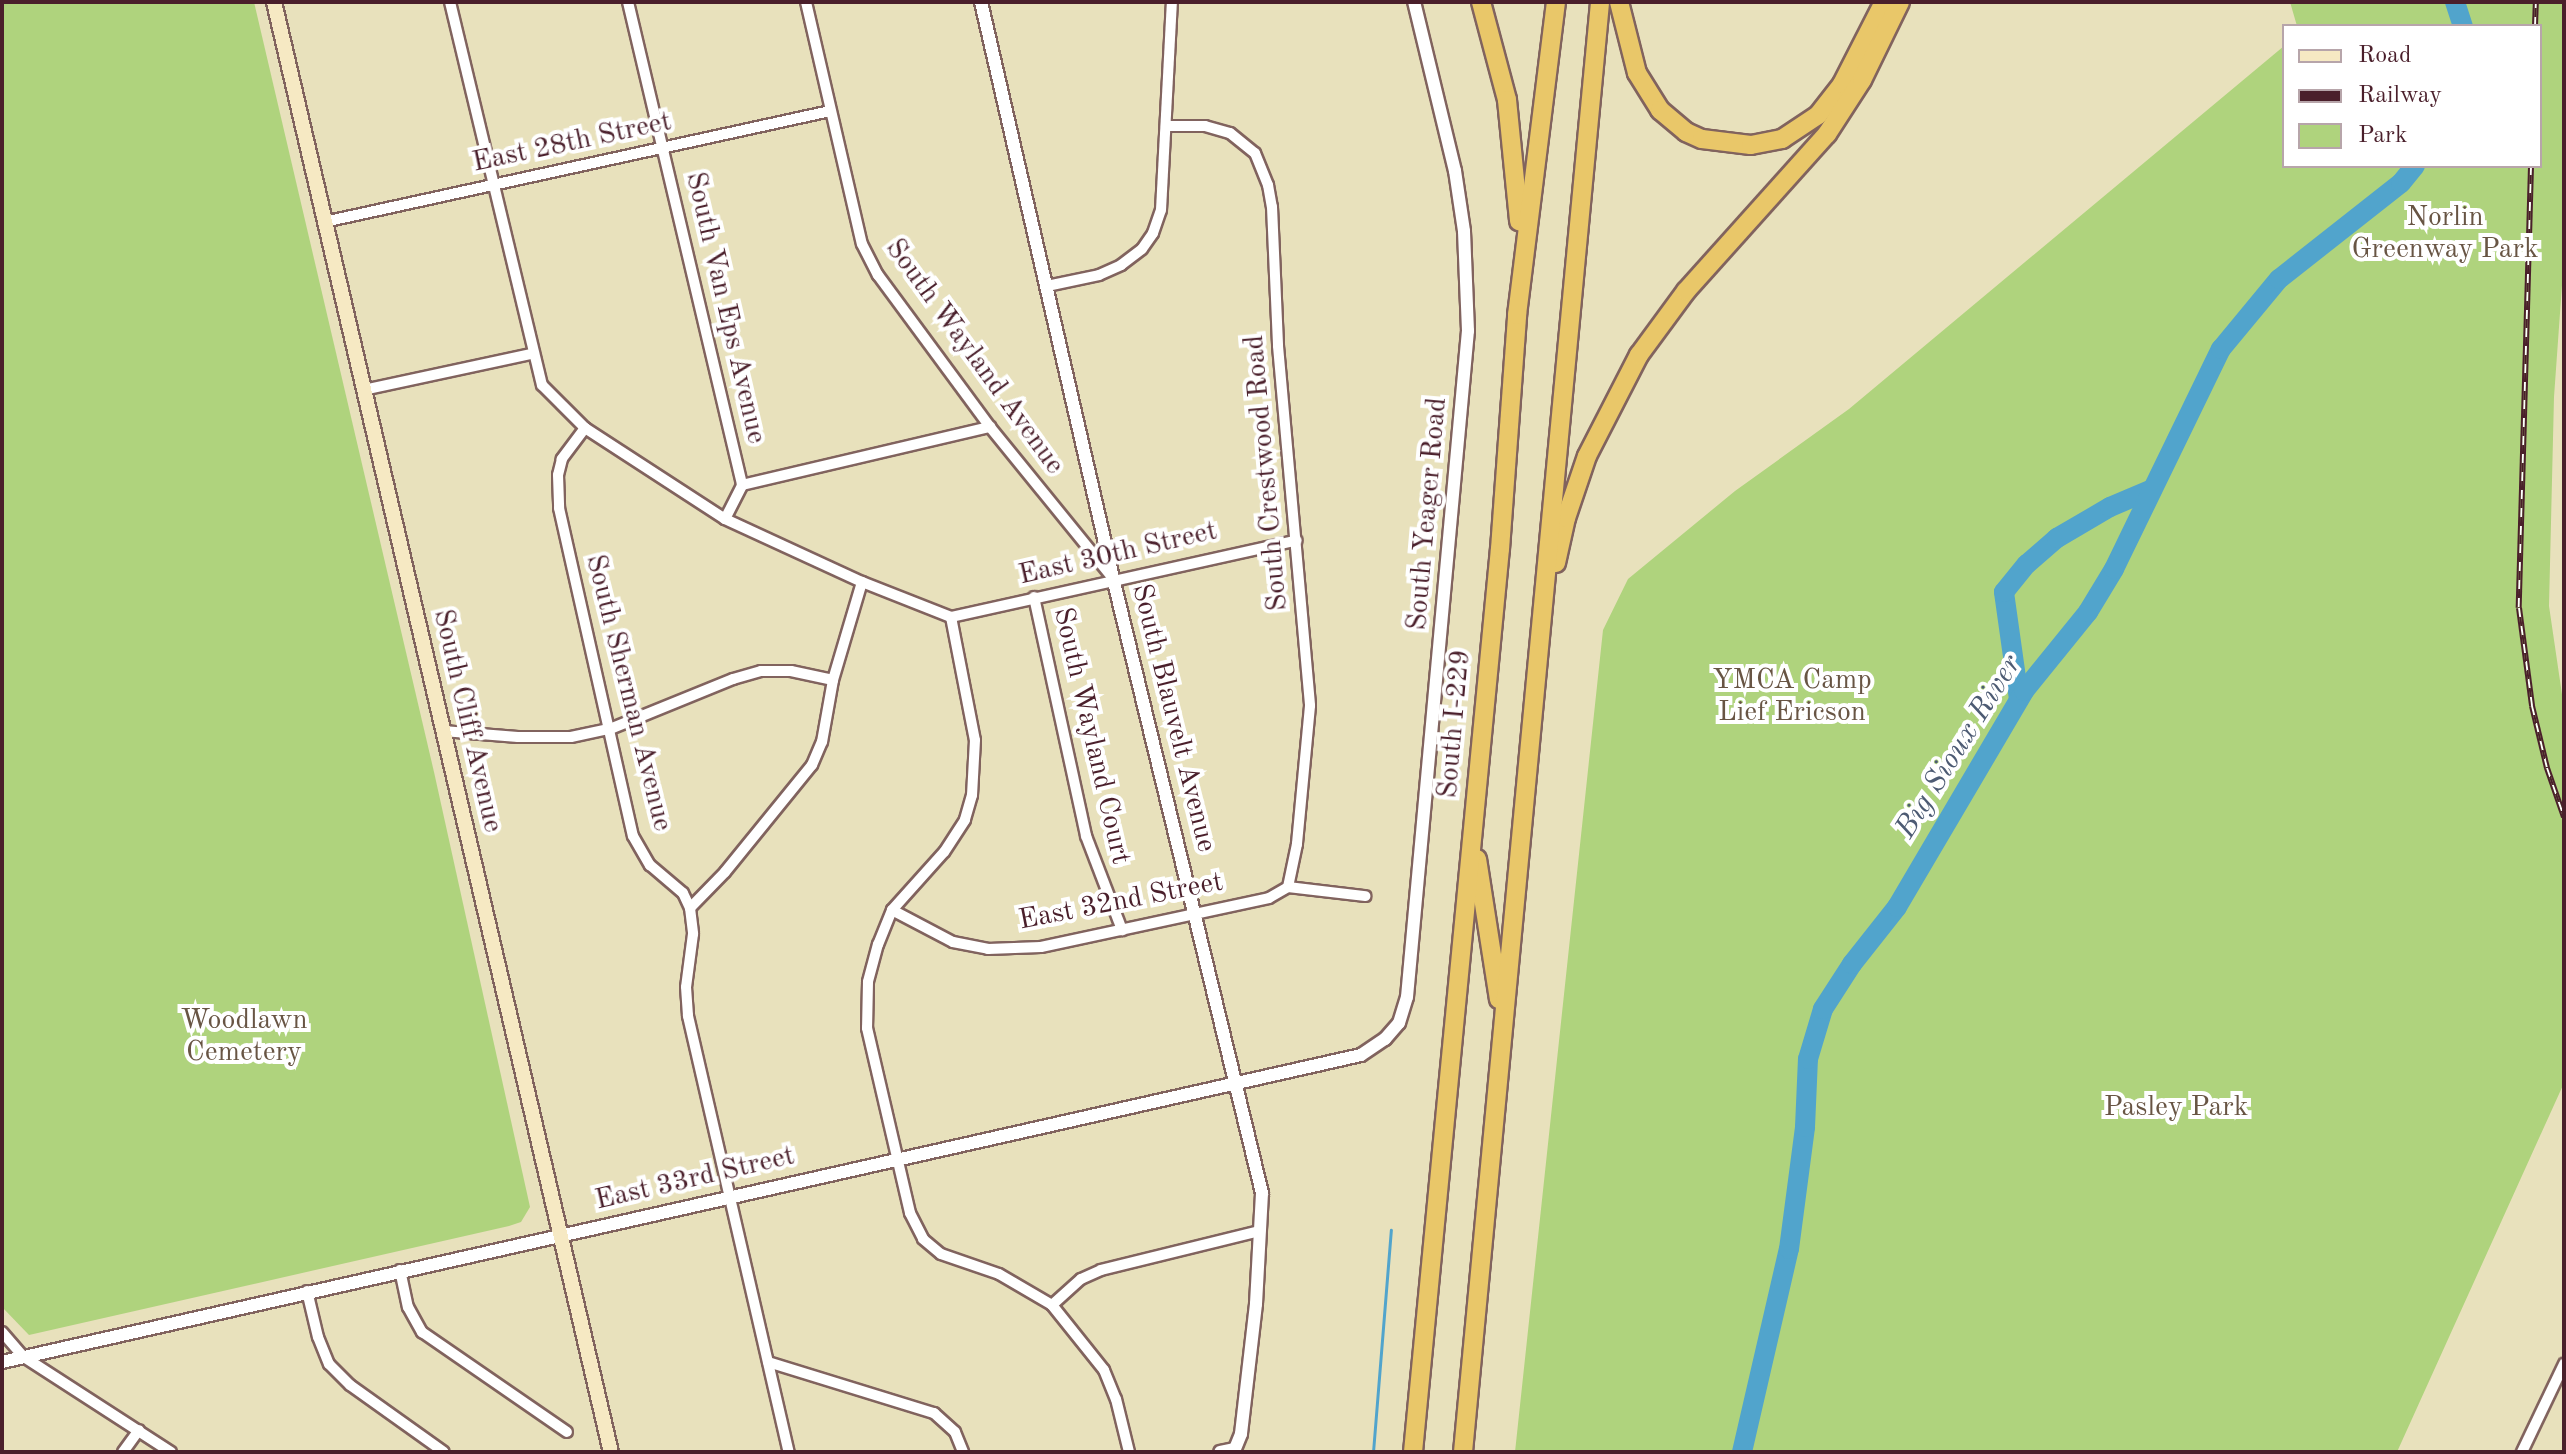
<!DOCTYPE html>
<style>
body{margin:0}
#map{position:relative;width:2566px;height:1454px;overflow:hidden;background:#e8e1bc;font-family:"Old Standard TT",serif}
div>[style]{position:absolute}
.green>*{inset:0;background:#afd37d}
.stream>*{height:3px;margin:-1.5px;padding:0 1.5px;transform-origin:1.5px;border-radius:1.5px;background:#51a4cc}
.river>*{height:20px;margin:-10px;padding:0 10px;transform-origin:10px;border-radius:10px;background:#51a4cc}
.roads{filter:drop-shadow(2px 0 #81635e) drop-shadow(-2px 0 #81635e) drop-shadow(0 2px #81635e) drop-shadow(0 -2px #81635e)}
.minor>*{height:10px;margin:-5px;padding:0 5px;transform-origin:5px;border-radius:5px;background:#fff}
.tertiary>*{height:12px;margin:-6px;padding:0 6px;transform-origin:6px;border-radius:6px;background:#fff}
.secondary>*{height:14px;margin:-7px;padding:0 7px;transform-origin:7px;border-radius:7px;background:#f6e9c3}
.motorway>*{height:18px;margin:-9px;padding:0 9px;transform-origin:9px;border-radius:9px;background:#e9c769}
.rail>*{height:6px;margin-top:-3px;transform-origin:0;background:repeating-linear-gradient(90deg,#fff 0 9px,#4a1f2b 0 18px);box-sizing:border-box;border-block:2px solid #4a1f2b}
span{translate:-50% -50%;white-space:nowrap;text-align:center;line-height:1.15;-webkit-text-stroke:8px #fff;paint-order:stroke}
.street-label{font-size:28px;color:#4a1f2b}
.park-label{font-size:28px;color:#685544}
.water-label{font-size:30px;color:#4d5b73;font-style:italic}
.frame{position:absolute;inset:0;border:4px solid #4a1f2b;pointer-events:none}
.legend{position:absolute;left:2282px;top:24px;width:260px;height:144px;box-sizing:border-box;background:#fff;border:2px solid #b7a5aa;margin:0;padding:10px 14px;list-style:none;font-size:24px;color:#4a1f2b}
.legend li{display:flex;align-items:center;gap:16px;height:40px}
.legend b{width:40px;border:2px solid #b7a5aa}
</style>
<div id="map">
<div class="green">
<i style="clip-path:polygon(2px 2px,254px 2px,434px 772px,530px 1207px,521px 1222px,509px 1226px,29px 1335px,2px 1307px)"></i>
<i style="clip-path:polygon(2290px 2px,2564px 2px,2564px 257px,2554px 397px,2549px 606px,2564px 708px,2564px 1083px,2397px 1452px,1515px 1452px,1603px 630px,1628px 579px,1735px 491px,1849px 409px,2284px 46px,2284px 166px,2540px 166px,2540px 26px,2297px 26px)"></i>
</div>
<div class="stream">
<i style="left:1373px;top:1452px;width:223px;rotate:-85.4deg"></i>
</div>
<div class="river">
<i style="left:2455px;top:2px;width:25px;rotate:72deg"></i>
<i style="left:2019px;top:699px;width:108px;rotate:-98deg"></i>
<i style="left:2004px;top:592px;width:36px;rotate:-51deg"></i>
<i style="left:2027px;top:564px;width:40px;rotate:-41deg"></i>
<i style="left:2057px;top:538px;width:61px;rotate:-30.3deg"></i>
<i style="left:2110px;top:507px;width:43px;rotate:-23deg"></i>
<i style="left:1742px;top:1452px;width:208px;rotate:-77deg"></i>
<i style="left:1789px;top:1249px;width:123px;rotate:-82.5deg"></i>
<i style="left:1805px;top:1127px;width:68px;rotate:-87.5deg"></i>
<i style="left:1808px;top:1059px;width:52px;rotate:-73.3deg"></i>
<i style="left:1823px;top:1009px;width:54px;rotate:-57.2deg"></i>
<i style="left:1852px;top:964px;width:73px;rotate:-51.7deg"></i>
<i style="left:1897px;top:907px;width:251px;rotate:-59.5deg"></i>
<i style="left:2024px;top:691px;width:102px;rotate:-51deg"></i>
<i style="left:2088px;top:612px;width:50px;rotate:-58.8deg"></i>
<i style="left:2114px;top:569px;width:245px;rotate:-64.1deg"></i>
<i style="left:2221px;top:349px;width:91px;rotate:-50.4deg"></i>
<i style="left:2279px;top:279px;width:155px;rotate:-38.2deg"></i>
<i style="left:2401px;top:183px;width:22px;rotate:-51deg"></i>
</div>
<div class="roads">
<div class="minor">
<i style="left:450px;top:2px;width:394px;rotate:76.5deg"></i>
<i style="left:542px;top:385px;width:61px;rotate:45deg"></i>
<i style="left:585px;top:428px;width:167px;rotate:33deg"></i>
<i style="left:725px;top:519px;width:151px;rotate:24.7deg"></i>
<i style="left:862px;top:582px;width:96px;rotate:21.5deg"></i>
<i style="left:628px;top:2px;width:496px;rotate:76.7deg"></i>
<i style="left:806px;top:2px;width:248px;rotate:77deg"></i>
<i style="left:862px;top:244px;width:35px;rotate:63deg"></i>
<i style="left:878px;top:275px;width:189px;rotate:53.6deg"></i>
<i style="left:990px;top:427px;width:193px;rotate:50.9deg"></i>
<i style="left:1166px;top:126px;width:39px"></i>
<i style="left:1205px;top:126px;width:26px;rotate:16deg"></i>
<i style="left:1230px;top:133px;width:32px;rotate:39deg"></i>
<i style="left:1255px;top:153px;width:35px;rotate:68deg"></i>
<i style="left:1268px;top:185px;width:22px;rotate:80deg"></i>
<i style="left:1272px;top:207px;width:139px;rotate:87.5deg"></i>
<i style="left:1278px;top:346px;width:361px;rotate:84.9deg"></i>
<i style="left:1310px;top:706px;width:139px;rotate:95.4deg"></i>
<i style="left:1297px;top:844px;width:44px;rotate:101.8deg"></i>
<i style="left:324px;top:222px;width:518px;rotate:-12.37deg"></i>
<i style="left:1047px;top:286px;width:53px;rotate:-11.9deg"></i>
<i style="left:1099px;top:275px;width:24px;rotate:-24deg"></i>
<i style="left:1121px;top:265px;width:26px;rotate:-37deg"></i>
<i style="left:1142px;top:249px;width:19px;rotate:-55deg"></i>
<i style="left:1153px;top:233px;width:24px;rotate:-71deg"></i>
<i style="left:1161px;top:210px;width:208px;rotate:-87deg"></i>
<i style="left:363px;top:390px;width:172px;rotate:-12.1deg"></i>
<i style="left:585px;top:428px;width:39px;rotate:127deg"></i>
<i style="left:562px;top:459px;width:16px;rotate:104deg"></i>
<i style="left:558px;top:475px;width:33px;rotate:88deg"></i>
<i style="left:559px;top:508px;width:336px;rotate:77.3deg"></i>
<i style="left:633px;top:836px;width:34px;rotate:60deg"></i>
<i style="left:650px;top:865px;width:43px;rotate:40.3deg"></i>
<i style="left:683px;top:893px;width:17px;rotate:65deg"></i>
<i style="left:690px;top:908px;width:26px;rotate:83deg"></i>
<i style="left:693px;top:934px;width:53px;rotate:97.5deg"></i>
<i style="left:686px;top:987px;width:29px;rotate:86deg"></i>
<i style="left:688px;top:1016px;width:448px;rotate:77deg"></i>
<i style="left:725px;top:519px;width:38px;rotate:-63deg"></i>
<i style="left:742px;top:485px;width:255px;rotate:-13.2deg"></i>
<i style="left:1034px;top:597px;width:245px;rotate:77.7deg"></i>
<i style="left:1086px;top:836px;width:101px;rotate:69deg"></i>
<i style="left:951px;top:617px;width:125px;rotate:79deg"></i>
<i style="left:975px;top:740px;width:55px;rotate:93.1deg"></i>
<i style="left:972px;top:795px;width:26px;rotate:106deg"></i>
<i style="left:965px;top:820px;width:38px;rotate:123deg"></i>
<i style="left:944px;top:852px;width:78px;rotate:131.9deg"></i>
<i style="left:892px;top:910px;width:37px;rotate:112deg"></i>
<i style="left:878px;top:944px;width:39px;rotate:105deg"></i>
<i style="left:868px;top:982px;width:46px;rotate:91.2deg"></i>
<i style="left:867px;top:1028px;width:190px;rotate:76.9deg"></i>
<i style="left:910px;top:1213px;width:29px;rotate:63deg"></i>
<i style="left:923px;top:1239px;width:23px;rotate:40deg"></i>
<i style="left:941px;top:1254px;width:61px;rotate:19deg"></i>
<i style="left:999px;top:1274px;width:61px;rotate:30.3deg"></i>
<i style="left:1052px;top:1305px;width:83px;rotate:51.3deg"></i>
<i style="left:1104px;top:1370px;width:31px;rotate:68deg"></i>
<i style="left:1116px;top:1399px;width:55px;rotate:76.2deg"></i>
<i style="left:951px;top:617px;width:354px;rotate:-12.5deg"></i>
<i style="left:443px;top:731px;width:75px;rotate:4.6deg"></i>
<i style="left:518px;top:737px;width:53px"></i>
<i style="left:571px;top:737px;width:40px;rotate:-12deg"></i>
<i style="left:610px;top:729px;width:133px;rotate:-22.1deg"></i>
<i style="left:733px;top:679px;width:29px;rotate:-16deg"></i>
<i style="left:761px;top:671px;width:30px"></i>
<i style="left:791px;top:671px;width:43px;rotate:12.1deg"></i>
<i style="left:690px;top:908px;width:50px;rotate:-45.8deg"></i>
<i style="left:725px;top:872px;width:138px;rotate:-50.9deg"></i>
<i style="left:812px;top:765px;width:25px;rotate:-67deg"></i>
<i style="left:822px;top:742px;width:63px;rotate:-79.9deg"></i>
<i style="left:833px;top:680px;width:102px;rotate:-73.5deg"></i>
<i style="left:892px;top:910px;width:69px;rotate:27.7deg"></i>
<i style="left:953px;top:942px;width:36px;rotate:11deg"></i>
<i style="left:988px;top:949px;width:53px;rotate:-2.2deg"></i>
<i style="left:1041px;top:947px;width:233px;rotate:-12.1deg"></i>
<i style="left:1269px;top:898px;width:22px;rotate:-30deg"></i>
<i style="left:1288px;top:887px;width:78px;rotate:6.7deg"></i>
<i style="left:400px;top:1270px;width:38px;rotate:78deg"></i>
<i style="left:408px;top:1307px;width:29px;rotate:61deg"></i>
<i style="left:422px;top:1332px;width:176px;rotate:34.6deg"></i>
<i style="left:307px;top:1291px;width:47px;rotate:76.6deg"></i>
<i style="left:318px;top:1337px;width:29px;rotate:68deg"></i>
<i style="left:329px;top:1364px;width:30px;rotate:45deg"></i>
<i style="left:350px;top:1385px;width:115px;rotate:35.5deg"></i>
<i style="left:1052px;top:1305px;width:39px;rotate:-42deg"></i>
<i style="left:1081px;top:1279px;width:22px;rotate:-24deg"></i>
<i style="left:1101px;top:1270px;width:164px;rotate:-13.8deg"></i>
<i style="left:2px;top:1332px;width:33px;rotate:49deg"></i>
<i style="left:24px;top:1357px;width:175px;rotate:32.9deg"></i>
<i style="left:768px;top:1362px;width:174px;rotate:17.1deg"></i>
<i style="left:934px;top:1413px;width:28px;rotate:42deg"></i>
<i style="left:955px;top:1432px;width:22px;rotate:68deg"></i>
<i style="left:123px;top:1452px;width:27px;rotate:-54deg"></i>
<i style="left:2522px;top:1452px;width:98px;rotate:-64.5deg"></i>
</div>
<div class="tertiary">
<i style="left:981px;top:2px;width:591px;rotate:77.09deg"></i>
<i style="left:1113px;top:578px;width:633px;rotate:76.38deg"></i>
<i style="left:1262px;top:1193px;width:111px;rotate:93.1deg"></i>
<i style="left:1256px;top:1304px;width:131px;rotate:96.6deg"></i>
<i style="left:1241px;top:1434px;width:16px;rotate:112deg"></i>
<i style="left:1235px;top:1449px;width:15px;rotate:169deg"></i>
<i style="left:2px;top:1362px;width:1393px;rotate:-12.73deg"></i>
<i style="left:1361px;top:1055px;width:29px;rotate:-34deg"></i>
<i style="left:1385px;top:1039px;width:21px;rotate:-49deg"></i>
<i style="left:1399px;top:1023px;width:27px;rotate:-73deg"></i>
<i style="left:1407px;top:997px;width:669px;rotate:-84.77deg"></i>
<i style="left:1468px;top:331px;width:100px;rotate:-92.3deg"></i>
<i style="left:1464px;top:231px;width:61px;rotate:-98.5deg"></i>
<i style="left:1455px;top:171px;width:174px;rotate:-103.6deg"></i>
</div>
<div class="secondary">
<i style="left:274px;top:2px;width:1489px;rotate:76.92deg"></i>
</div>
<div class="motorway">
<i style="left:1481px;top:2px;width:101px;rotate:75.1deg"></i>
<i style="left:1507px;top:100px;width:122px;rotate:84.3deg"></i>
<i style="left:1619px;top:2px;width:73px;rotate:75.8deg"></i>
<i style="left:1637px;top:73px;width:44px;rotate:58.1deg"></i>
<i style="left:1660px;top:110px;width:34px;rotate:40deg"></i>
<i style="left:1686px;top:132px;width:17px;rotate:24deg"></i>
<i style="left:1702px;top:139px;width:49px;rotate:7deg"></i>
<i style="left:1751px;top:145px;width:32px;rotate:-11deg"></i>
<i style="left:1782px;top:139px;width:43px;rotate:-33.7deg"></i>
<i style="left:1818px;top:115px;width:39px;rotate:-52deg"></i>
<i style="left:1842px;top:84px;width:92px;rotate:-62.9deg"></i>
<i style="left:1556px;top:563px;width:46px;rotate:-77.5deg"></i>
<i style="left:1566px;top:518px;width:65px;rotate:-71.3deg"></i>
<i style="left:1587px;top:456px;width:114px;rotate:-62.8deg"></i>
<i style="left:1639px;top:355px;width:79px;rotate:-53.7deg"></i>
<i style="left:1686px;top:291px;width:211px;rotate:-48.1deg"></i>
<i style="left:1827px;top:134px;width:64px;rotate:-57.1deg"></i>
<i style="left:1862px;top:80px;width:87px;rotate:-64deg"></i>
<i style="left:1477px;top:859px;width:142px;rotate:81.1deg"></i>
<i style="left:1413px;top:1452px;width:907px;rotate:-84.5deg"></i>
<i style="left:1500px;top:549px;width:235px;rotate:-85.8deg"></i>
<i style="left:1517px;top:315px;width:315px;rotate:-82.9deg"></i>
<i style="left:1463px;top:1452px;width:1456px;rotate:-84.6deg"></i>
</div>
</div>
<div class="rail">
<i style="left:2535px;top:26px;width:24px;rotate:-88deg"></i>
<i style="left:2531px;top:166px;width:442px;rotate:91.6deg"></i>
<i style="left:2519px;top:608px;width:99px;rotate:82.4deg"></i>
<i style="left:2532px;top:706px;width:64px;rotate:76.4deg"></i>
<i style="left:2547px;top:768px;width:52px;rotate:70.9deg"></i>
</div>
<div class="street-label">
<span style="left:572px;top:143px;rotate:-12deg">East 28th Street</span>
<span style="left:725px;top:308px;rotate:77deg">South Van Eps Avenue</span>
<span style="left:974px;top:357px;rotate:54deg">South Wayland Avenue</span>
<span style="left:1267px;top:473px;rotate:-95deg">South Crestwood Road</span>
<span style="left:1428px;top:514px;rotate:-85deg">South Yeager Road</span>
<span style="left:1118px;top:554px;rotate:-13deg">East 30th Street</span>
<span style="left:628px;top:693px;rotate:76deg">South Sherman Avenue</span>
<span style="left:1173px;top:718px;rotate:76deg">South Blauvelt Avenue</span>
<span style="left:467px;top:721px;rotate:77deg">South Cliff Avenue</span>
<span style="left:1455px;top:724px;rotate:-85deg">South I-229</span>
<span style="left:1091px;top:736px;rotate:77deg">South Wayland Court</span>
<span style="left:1121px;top:902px;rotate:-11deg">East 32nd Street</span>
<span style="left:695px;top:1179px;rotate:-13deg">East 33rd Street</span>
</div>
<div class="park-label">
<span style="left:2445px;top:234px">Norlin<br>Greenway Park</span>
<span style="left:1792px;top:697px">YMCA Camp<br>Lief Ericson</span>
<span style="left:244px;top:1037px">Woodlawn<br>Cemetery</span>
<span style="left:2176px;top:1108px">Pasley Park</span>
</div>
<div class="water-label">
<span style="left:1959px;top:747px;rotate:-58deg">Big Sioux River</span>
</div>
<div class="frame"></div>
<ul class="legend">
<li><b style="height:10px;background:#f6e9c3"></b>Road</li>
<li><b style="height:10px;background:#4a1f2b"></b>Railway</li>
<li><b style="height:22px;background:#afd37d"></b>Park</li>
</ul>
</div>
